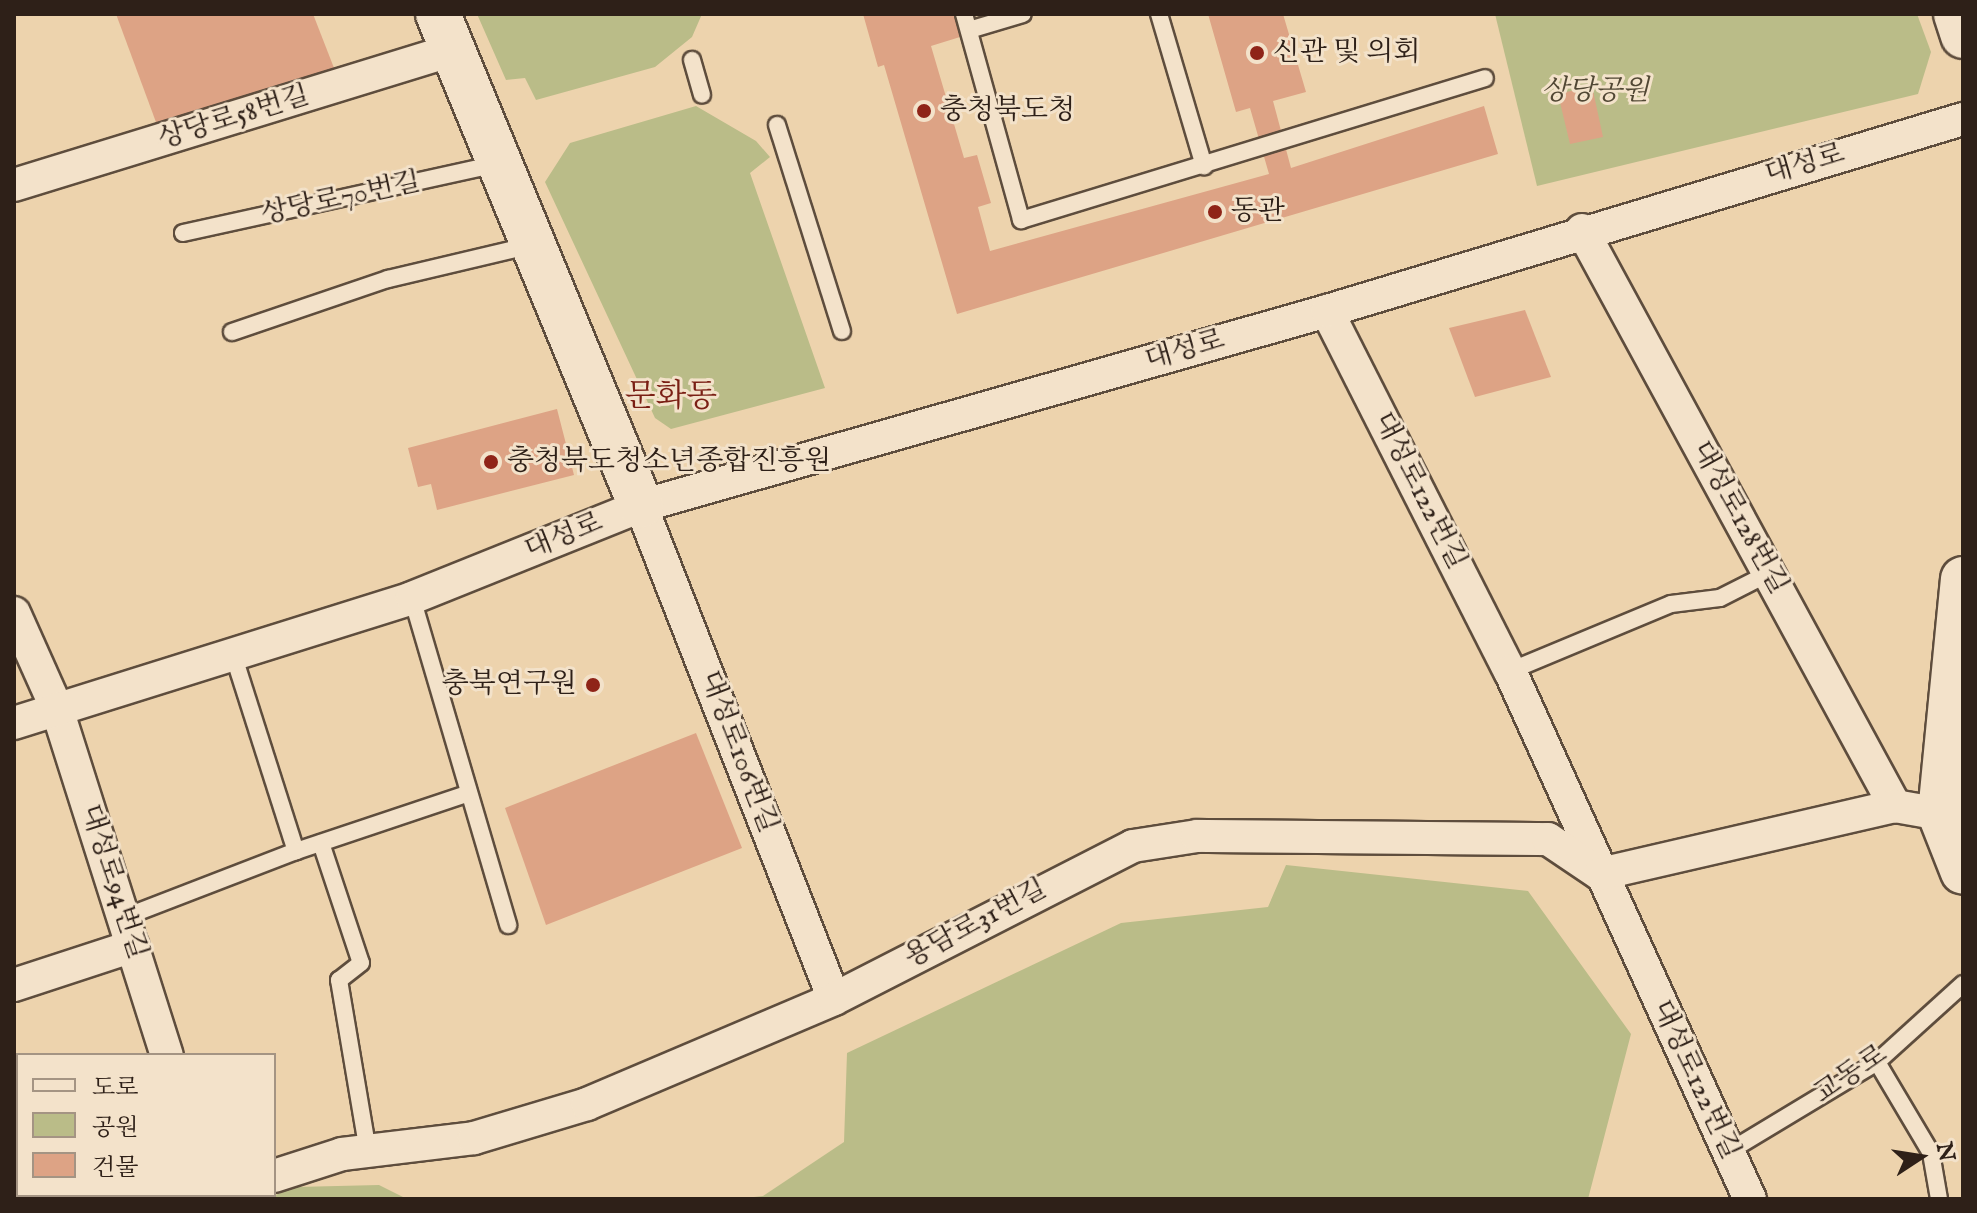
<!DOCTYPE html>
<meta charset="utf-8">
<style>
body{margin:0}
#map{position:relative;width:1977px;height:1213px;overflow:hidden;background:#edd3ad;font-family:"IM FELL English","Noto Serif KR",serif}
div>[style]{position:absolute}
.green>*{inset:0;background:#babc88}
.building>*{inset:0;background:#dda385}
.roads{filter:drop-shadow(2px 0 #5e4d3d) drop-shadow(-2px 0 #5e4d3d) drop-shadow(0 2px #5e4d3d) drop-shadow(0 -2px #5e4d3d)}
.lane>*{height:16px;margin:-8px;padding:0 8px;transform-origin:8px;border-radius:8px;background:#f3e2ca}
.street>*{height:32px;margin:-16px;padding:0 16px;transform-origin:16px;border-radius:16px;background:#f3e2ca}
.secondary>*{height:44px;margin:-22px;padding:0 22px;transform-origin:22px;border-radius:22px;background:#f3e2ca}
.dots>*{width:22px;height:22px;translate:-50% -50%;box-sizing:border-box;border:4px solid #f3e2ca;border-radius:50%}
span{translate:-50% -50%;white-space:nowrap;text-align:center;line-height:1.15;-webkit-text-stroke:6px #f3e2ca;paint-order:stroke}
.poi-label{font-size:28px;color:#2e2018}
.left{translate:0 -50%;text-align:left}
.right{translate:-100% -50%;text-align:right}
.park-label{font-size:28px;color:#514734;font-style:italic}
.street-label{font-size:28px;color:#2e2018}
.quarter-label{font-size:32px;color:#7a1f14}
.frame{position:absolute;inset:0;border:16px solid #2e2018;pointer-events:none}
.legend{position:absolute;left:16px;top:1053px;width:260px;height:144px;box-sizing:border-box;background:#f3e2ca;border:2px solid #a49483;margin:0;padding:10px 14px;list-style:none;font-size:24px;color:#2e2018}
.legend li{display:flex;align-items:center;gap:16px;height:40px}
.legend b{width:40px;border:2px solid #a49483}
.north{position:absolute;left:1881px;top:1117px;width:80px;height:80px;-webkit-text-stroke:6px #f3e2ca;paint-order:stroke;rotate:78deg;font-size:22px;font-weight:700;line-height:32px;text-align:center;color:#2e2018}
.north::after{content:'';display:block;margin:auto;width:28px;height:36px;background:#2e2018;clip-path:polygon(50% 0,100% 100%,50% 72%,0 100%)}
</style>
<div id="map">
<div class="green">
<i style="clip-path:polygon(477px 14px,702px 14px,692px 37px,655px 67px,536px 100px,525px 78px,506px 80px)"></i>
<i style="clip-path:polygon(1495px 14px,1917px 14px,1931px 52px,1918px 94px,1537px 186px)"></i>
<i style="clip-path:polygon(696px 106px,756px 141px,770px 157px,750px 173px,825px 388px,671px 429px,655px 418px,545px 182px,570px 143px)"></i>
<i style="clip-path:polygon(1286px 865px,1528px 891px,1631px 1034px,1588px 1199px,736px 1199px,763px 1196px,844px 1142px,847px 1053px,1121px 923px,1268px 907px)"></i>
<i style="clip-path:polygon(379px 1185px,407px 1199px,265px 1199px,296px 1187px)"></i>
</div>
<div class="building">
<i style="clip-path:polygon(116px 14px,313px 14px,334px 68px,160px 133px)"></i>
<i style="clip-path:polygon(863px 14px,954px 14px,960px 37px,931px 46px,964px 158px,977px 155px,991px 203px,978px 207px,990px 251px,1269px 174px,1250px 108px,1236px 112px,1208px 14px,1283px 14px,1306px 92px,1273px 101px,1291px 168px,1484px 106px,1498px 154px,957px 314px,884px 65px,878px 67px)"></i>
<i style="clip-path:polygon(1592px 86px,1603px 137px,1570px 144px,1558px 94px)"></i>
<i style="clip-path:polygon(1525px 310px,1551px 377px,1475px 397px,1449px 328px)"></i>
<i style="clip-path:polygon(557px 409px,574px 475px,437px 510px,431px 484px,418px 487px,408px 448px)"></i>
<i style="clip-path:polygon(696px 733px,742px 848px,546px 925px,505px 808px)"></i>
</div>
<div class="roads">
<div class="lane">
<i style="left:964px;top:14px;width:214px;rotate:74.5deg"></i>
<i style="left:1021px;top:220px;width:485px;rotate:-17deg"></i>
<i style="left:1159px;top:14px;width:159px;rotate:73.5deg"></i>
<i style="left:969px;top:30px;width:56px;rotate:-16.5deg"></i>
<i style="left:692px;top:60px;width:36px;rotate:74deg"></i>
<i style="left:777px;top:125px;width:216px;rotate:72.5deg"></i>
<i style="left:183px;top:233px;width:322px;rotate:-12.4deg"></i>
<i style="left:232px;top:332px;width:165px;rotate:-18.8deg"></i>
<i style="left:388px;top:279px;width:148px;rotate:-13.3deg"></i>
<i style="left:412px;top:598px;width:341px;rotate:73.6deg"></i>
<i style="left:233px;top:654px;width:207px;rotate:72.3deg"></i>
<i style="left:296px;top:851px;width:182px;rotate:-18.5deg"></i>
<i style="left:1510px;top:671px;width:174px;rotate:-22.6deg"></i>
<i style="left:1671px;top:604px;width:49px;rotate:-7deg"></i>
<i style="left:1720px;top:598px;width:55px;rotate:-27deg"></i>
<i style="left:321px;top:843px;width:126px;rotate:71.6deg"></i>
<i style="left:361px;top:963px;width:28px;rotate:142deg"></i>
<i style="left:339px;top:980px;width:173px;rotate:80.4deg"></i>
<i style="left:125px;top:917px;width:183px;rotate:-21.1deg"></i>
<i style="left:1877px;top:1062px;width:106px;rotate:59.3deg"></i>
<i style="left:1931px;top:1153px;width:47px;rotate:80.1deg"></i>
<i style="left:1728px;top:1152px;width:174px;rotate:-31.1deg"></i>
<i style="left:1877px;top:1062px;width:116px;rotate:-42.2deg"></i>
</div>
<div class="street">
<i style="left:14px;top:185px;width:459px;rotate:-17.1deg"></i>
<i style="left:1582px;top:230px;width:656px;rotate:61.48deg"></i>
<i style="left:1327px;top:311px;width:404px;rotate:63.1deg"></i>
<i style="left:1510px;top:671px;width:580px;rotate:65.56deg"></i>
<i style="left:641px;top:506px;width:529px;rotate:68.62deg"></i>
<i style="left:14px;top:613px;width:105px;rotate:65.9deg"></i>
<i style="left:57px;top:709px;width:363px;rotate:72.4deg"></i>
<i style="left:14px;top:723px;width:417px;rotate:-17.4deg"></i>
<i style="left:412px;top:598px;width:247px;rotate:-21.9deg"></i>
<i style="left:641px;top:506px;width:713px;rotate:-15.87deg"></i>
<i style="left:1327px;top:311px;width:664px;rotate:-16.8deg"></i>
<i style="left:14px;top:985px;width:125px;rotate:-18.1deg"></i>
<i style="left:274px;top:1176px;width:71px;rotate:-17.9deg"></i>
<i style="left:342px;top:1154px;width:133px;rotate:-6.9deg"></i>
<i style="left:474px;top:1138px;width:118px;rotate:-16.7deg"></i>
<i style="left:587px;top:1104px;width:268px;rotate:-23deg"></i>
<i style="left:834px;top:999px;width:336px;rotate:-27.1deg"></i>
<i style="left:1133px;top:846px;width:65px;rotate:-8.9deg"></i>
<i style="left:1197px;top:836px;width:351px;rotate:0.5deg"></i>
<i style="left:1548px;top:839px;width:63px;rotate:33.9deg"></i>
<i style="left:1600px;top:874px;width:303px;rotate:-13deg"></i>
<i style="left:1895px;top:806px;width:46px;rotate:10.1deg"></i>
<i style="left:205px;top:1199px;width:13px;rotate:-18deg"></i>
</div>
<div class="secondary">
<i style="left:438px;top:14px;width:532px;rotate:67.58deg"></i>
<i style="left:1956px;top:14px;width:23px;rotate:72deg"></i>
<i style="left:1963px;top:579px;width:236px;rotate:95.6deg"></i>
<i style="left:1940px;top:814px;width:62px;rotate:68.4deg"></i>
</div>
</div>
<div class="dots">
<i style="left:1257px;top:53px;background:#8f2418"></i>
<i style="left:924px;top:111px;background:#8f2418"></i>
<i style="left:1215px;top:212px;background:#8f2418"></i>
<i style="left:491px;top:462px;background:#8f2418"></i>
<i style="left:593px;top:685px;background:#8f2418"></i>
</div>
<div class="poi-label">
<span class="left" style="left:1273px;top:53px">신관 및 의회</span>
<span class="left" style="left:940px;top:111px">충청북도청</span>
<span class="left" style="left:1231px;top:212px">동관</span>
<span class="left" style="left:507px;top:462px">충청북도청소년종합진흥원</span>
<span class="right" style="left:577px;top:685px">충북연구원</span>
</div>
<div class="park-label">
<span style="left:1595px;top:92px">상당공원</span>
</div>
<div class="street-label">
<span style="left:234px;top:118px;rotate:-17deg">상당로58번길</span>
<span style="left:1805px;top:165px;rotate:-16deg">대성로</span>
<span style="left:341px;top:199px;rotate:-12deg">상당로70번길</span>
<span style="left:1185px;top:351px;rotate:-16deg">대성로</span>
<span style="left:1419px;top:491px;rotate:63deg">대성로122번길</span>
<span style="left:1739px;top:518px;rotate:61deg">대성로128번길</span>
<span style="left:564px;top:537px;rotate:-22deg">대성로</span>
<span style="left:738px;top:752px;rotate:69deg">대성로106번길</span>
<span style="left:113px;top:882px;rotate:72deg">대성로94번길</span>
<span style="left:976px;top:924px;rotate:-28deg">용담로31번길</span>
<span style="left:1851px;top:1075px;rotate:-34deg">교동로</span>
<span style="left:1695px;top:1080px;rotate:65deg">대성로122번길</span>
</div>
<div class="quarter-label">
<span style="left:671px;top:398px">문화동</span>
</div>
<div class="frame"></div>
<ul class="legend">
<li><b style="height:10px;background:#f3e2ca"></b>도로</li>
<li><b style="height:22px;background:#babc88"></b>공원</li>
<li><b style="height:22px;background:#dda385"></b>건물</li>
</ul>
<div class="north">N</div>
</div>
